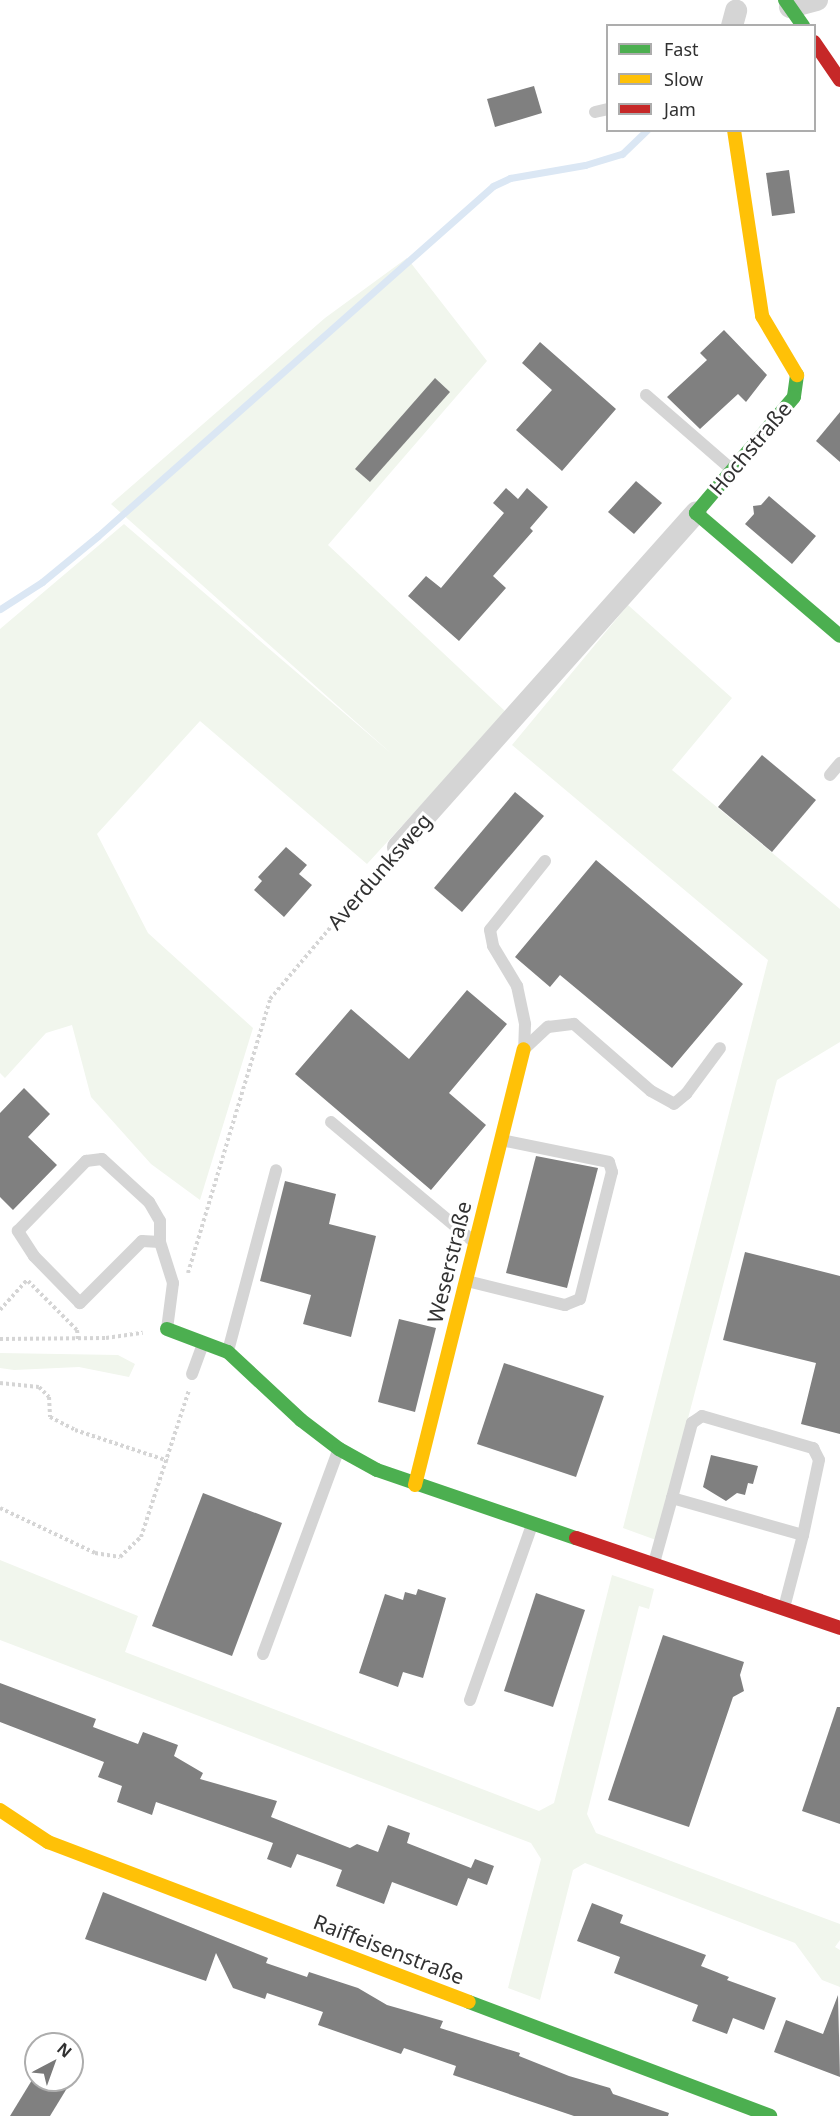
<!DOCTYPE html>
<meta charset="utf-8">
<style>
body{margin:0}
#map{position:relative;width:840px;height:2116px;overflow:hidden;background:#fff;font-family:"Noto Sans",sans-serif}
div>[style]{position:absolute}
.green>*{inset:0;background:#f1f6ed}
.stream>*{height:7px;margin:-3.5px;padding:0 3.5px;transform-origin:3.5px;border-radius:3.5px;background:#dbe7f4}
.building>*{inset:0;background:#808080}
.path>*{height:4px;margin-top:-2px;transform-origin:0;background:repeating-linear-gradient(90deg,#d5d5d5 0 3px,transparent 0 6px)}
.lane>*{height:12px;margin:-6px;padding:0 6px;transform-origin:6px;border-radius:6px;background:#d5d5d5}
.street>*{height:22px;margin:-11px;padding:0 11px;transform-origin:11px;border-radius:11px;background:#d5d5d5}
.fast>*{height:14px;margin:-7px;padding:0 7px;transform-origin:7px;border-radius:7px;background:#4caf50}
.slow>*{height:14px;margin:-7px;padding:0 7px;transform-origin:7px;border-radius:7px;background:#ffc107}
.jam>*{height:14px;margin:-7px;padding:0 7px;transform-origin:7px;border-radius:7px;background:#c62828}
span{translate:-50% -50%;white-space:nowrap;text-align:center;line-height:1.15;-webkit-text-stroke:6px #fff;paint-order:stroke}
.street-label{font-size:21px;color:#313131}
.legend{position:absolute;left:606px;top:24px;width:210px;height:108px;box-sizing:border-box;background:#fff;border:2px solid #adadad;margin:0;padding:8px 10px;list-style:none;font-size:18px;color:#313131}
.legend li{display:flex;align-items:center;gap:12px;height:30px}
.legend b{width:30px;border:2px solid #adadad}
.north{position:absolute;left:24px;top:2032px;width:60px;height:60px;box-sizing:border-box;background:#fff;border:2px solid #adadad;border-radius:50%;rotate:41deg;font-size:16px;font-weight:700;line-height:24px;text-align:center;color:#313131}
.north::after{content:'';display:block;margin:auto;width:21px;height:27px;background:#797979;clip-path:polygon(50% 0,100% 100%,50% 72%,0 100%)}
</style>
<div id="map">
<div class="green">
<i style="clip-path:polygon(407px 258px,487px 361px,328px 545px,506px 712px,367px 864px,200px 721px,97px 834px,148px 933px,253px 1028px,200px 1200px,151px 1164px,91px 1097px,72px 1025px,46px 1033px,5px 1078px,0 1073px,0 629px,124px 524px,393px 755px,111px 504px,325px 318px)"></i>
<i style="clip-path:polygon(628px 605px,732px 698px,672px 770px,840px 909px,840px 1042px,777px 1080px,656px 1540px,623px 1528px,768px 960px,512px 745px)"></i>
<i style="clip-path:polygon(0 1353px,118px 1355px,135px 1364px,129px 1377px,79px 1367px,14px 1370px,0 1368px)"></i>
<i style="clip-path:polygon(0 1560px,138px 1616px,125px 1652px,539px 1811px,554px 1803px,612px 1575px,654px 1589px,649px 1609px,639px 1606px,587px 1814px,596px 1833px,840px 1924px,840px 1940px,835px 1947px,840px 1950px,840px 1987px,822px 1980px,795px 1943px,585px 1863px,573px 1870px,540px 2000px,508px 1988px,541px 1859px,531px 1843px,0 1640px)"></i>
</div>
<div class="stream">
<i style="left:0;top:609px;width:50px;rotate:-32.7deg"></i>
<i style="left:42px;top:582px;width:72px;rotate:-39.4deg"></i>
<i style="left:98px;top:536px;width:528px;rotate:-41.54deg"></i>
<i style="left:493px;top:186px;width:19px;rotate:-25deg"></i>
<i style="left:510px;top:178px;width:76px;rotate:-9.8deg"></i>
<i style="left:585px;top:165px;width:39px;rotate:-17deg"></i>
<i style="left:622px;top:154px;width:35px;rotate:-44deg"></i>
</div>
<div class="building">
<i style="clip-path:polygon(534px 86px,542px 113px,495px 127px,487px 99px)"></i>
<i style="clip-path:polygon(789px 170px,795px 213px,772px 216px,766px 173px)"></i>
<i style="clip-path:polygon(724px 330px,767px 375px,746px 402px,738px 394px,700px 429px,667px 397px,707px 360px,700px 353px)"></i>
<i style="clip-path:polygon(540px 342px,616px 409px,562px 471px,516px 430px,552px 390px,522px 363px)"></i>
<i style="clip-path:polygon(435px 378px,450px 392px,370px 482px,355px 469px)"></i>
<i style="clip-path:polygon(840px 412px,840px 462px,816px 441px)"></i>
<i style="clip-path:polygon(636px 481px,662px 503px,634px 534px,608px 512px)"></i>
<i style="clip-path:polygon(506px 488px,518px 499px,527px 488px,548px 507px,530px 528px,533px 531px,493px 576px,506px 588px,459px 641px,408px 596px,426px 576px,441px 588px,504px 513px,493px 503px)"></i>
<i style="clip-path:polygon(769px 496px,816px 536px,792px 564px,745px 524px,754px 514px,753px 506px,761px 505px)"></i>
<i style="clip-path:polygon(762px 755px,816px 800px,772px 852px,718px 807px)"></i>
<i style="clip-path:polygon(515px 792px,544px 816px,462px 912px,434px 888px)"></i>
<i style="clip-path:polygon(286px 847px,307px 865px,299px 874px,312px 885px,284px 917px,254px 890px,262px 881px,258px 877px)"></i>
<i style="clip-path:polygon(596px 860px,743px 984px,672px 1068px,560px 975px,550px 987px,515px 957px)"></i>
<i style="clip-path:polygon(467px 990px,507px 1024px,449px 1093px,486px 1125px,431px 1190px,295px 1074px,351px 1009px,409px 1059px)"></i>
<i style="clip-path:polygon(24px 1088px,50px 1114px,28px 1137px,57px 1165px,13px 1210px,0 1197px,0 1113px)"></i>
<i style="clip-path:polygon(536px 1156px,598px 1168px,567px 1288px,506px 1273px)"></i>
<i style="clip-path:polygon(285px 1181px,336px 1194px,329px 1224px,376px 1236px,351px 1337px,303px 1324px,311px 1295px,260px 1281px)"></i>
<i style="clip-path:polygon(745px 1252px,840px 1276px,840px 1434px,801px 1424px,816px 1363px,723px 1340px)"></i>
<i style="clip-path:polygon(399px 1319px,436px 1328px,415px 1412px,378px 1402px)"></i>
<i style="clip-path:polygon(504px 1363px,604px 1396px,576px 1477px,477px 1444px)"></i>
<i style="clip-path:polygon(711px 1455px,758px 1466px,753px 1484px,748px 1483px,745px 1495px,737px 1493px,726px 1501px,703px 1487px)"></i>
<i style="clip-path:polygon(203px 1493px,282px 1523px,232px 1656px,152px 1626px)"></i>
<i style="clip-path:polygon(418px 1589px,446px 1598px,423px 1678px,403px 1672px,398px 1687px,359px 1673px,385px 1594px,403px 1600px,405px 1592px,416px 1595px)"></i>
<i style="clip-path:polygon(536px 1593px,585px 1610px,553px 1707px,504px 1691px)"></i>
<i style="clip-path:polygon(663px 1635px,744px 1662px,740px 1675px,744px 1691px,733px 1697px,689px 1827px,608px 1800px)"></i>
<i style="clip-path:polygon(0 1683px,96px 1719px,93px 1727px,138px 1744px,143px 1732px,178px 1745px,174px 1756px,203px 1773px,200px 1779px,277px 1801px,271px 1817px,350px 1848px,357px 1844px,378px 1852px,388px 1825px,410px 1833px,407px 1843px,471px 1868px,475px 1859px,494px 1866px,487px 1885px,468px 1878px,457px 1906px,392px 1882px,384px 1904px,336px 1886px,342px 1870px,323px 1863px,297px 1854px,291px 1868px,267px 1859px,273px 1843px,156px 1802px,152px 1815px,117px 1802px,122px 1786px,98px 1777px,104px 1762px,0 1722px)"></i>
<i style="clip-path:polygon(837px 1707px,840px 1707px,840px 1824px,802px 1811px)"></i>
<i style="clip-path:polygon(103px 1892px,268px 1958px,266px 1963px,307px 1977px,309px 1972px,358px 1988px,387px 2005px,443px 2021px,440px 2028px,520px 2053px,519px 2056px,569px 2076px,610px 2088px,613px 2094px,669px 2113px,668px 2116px,574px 2116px,453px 2075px,456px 2066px,404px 2048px,401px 2054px,318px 2025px,323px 2012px,267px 1993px,265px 1999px,233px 1988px,216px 1953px,206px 1981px,85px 1939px)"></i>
<i style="clip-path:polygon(592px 1903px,623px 1915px,620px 1923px,706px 1955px,701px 1966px,729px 1977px,727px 1980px,776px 1998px,764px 2030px,733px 2018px,727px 2034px,692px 2021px,698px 2005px,614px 1973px,620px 1957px,577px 1941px)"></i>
<i style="clip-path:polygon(838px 1995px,840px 2077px,774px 2052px,786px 2020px,823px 2034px)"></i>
<i style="clip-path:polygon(32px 2080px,72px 2080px,50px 2116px,10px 2116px)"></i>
</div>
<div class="path">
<i style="left:188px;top:1273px;width:286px;rotate:-73.3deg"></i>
<i style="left:270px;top:999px;width:177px;rotate:-49.8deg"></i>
<i style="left:28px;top:1281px;width:69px;rotate:45deg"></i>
<i style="left:77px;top:1330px;width:9px;rotate:84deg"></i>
<i style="left:0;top:1310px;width:40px;rotate:-48deg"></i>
<i style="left:0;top:1339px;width:106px;rotate:-0.5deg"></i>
<i style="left:106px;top:1338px;width:37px;rotate:-8deg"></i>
<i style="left:0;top:1383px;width:39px;rotate:6deg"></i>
<i style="left:39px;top:1387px;width:14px;rotate:45deg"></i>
<i style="left:49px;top:1397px;width:20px;rotate:87deg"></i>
<i style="left:50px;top:1417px;width:28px;rotate:27deg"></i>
<i style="left:75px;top:1430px;width:98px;rotate:18.4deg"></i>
<i style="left:0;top:1508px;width:105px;rotate:25.3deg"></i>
<i style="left:95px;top:1553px;width:25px;rotate:9deg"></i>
<i style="left:120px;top:1557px;width:29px;rotate:-44deg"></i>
<i style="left:141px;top:1537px;width:155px;rotate:-71.9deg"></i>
</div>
<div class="lane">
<i style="left:595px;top:112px;width:13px;rotate:-13deg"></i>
<i style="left:646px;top:395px;width:113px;rotate:41deg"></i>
<i style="left:830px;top:775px;width:16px;rotate:-50deg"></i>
<i style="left:545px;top:861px;width:88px;rotate:128.6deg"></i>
<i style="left:490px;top:930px;width:16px;rotate:79deg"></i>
<i style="left:493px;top:946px;width:47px;rotate:59deg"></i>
<i style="left:517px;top:986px;width:39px;rotate:78deg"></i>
<i style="left:525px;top:1024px;width:25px;rotate:92deg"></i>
<i style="left:524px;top:1049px;width:33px;rotate:-43deg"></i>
<i style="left:548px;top:1027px;width:26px;rotate:-7deg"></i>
<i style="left:574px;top:1024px;width:102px;rotate:41deg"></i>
<i style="left:651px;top:1091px;width:26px;rotate:29deg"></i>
<i style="left:674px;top:1104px;width:16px;rotate:-40deg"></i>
<i style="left:686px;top:1094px;width:57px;rotate:-53.5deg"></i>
<i style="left:331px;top:1122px;width:187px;rotate:40deg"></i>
<i style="left:160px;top:1242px;width:18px;rotate:-177deg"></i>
<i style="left:142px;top:1241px;width:88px;rotate:135deg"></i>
<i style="left:80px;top:1303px;width:66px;rotate:-134.4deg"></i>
<i style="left:34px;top:1256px;width:30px;rotate:-123deg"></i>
<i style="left:18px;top:1231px;width:98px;rotate:-45.8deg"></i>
<i style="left:86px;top:1161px;width:16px;rotate:-7deg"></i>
<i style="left:102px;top:1159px;width:64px;rotate:42.5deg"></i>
<i style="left:149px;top:1202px;width:22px;rotate:60deg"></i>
<i style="left:160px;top:1221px;width:21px;rotate:90deg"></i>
<i style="left:160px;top:1242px;width:43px;rotate:72.4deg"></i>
<i style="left:173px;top:1283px;width:46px;rotate:97.4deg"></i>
<i style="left:467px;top:1281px;width:101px;rotate:13.8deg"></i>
<i style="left:565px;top:1305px;width:16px;rotate:-22deg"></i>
<i style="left:580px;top:1299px;width:131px;rotate:-75.9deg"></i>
<i style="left:612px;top:1172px;width:10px;rotate:-107deg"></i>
<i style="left:609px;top:1162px;width:110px;rotate:-168.5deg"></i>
<i style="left:228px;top:1351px;width:187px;rotate:-75.1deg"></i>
<i style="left:192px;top:1374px;width:32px;rotate:-70deg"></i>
<i style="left:672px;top:1498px;width:78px;rotate:-75.1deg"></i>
<i style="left:692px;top:1423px;width:12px;rotate:-35deg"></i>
<i style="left:702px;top:1416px;width:116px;rotate:16.1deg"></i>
<i style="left:813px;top:1448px;width:13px;rotate:63deg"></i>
<i style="left:819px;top:1460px;width:77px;rotate:102deg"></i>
<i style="left:654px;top:1563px;width:67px;rotate:-74.5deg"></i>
<i style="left:672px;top:1498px;width:136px;rotate:15.8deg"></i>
<i style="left:803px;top:1535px;width:75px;rotate:104.6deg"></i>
<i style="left:263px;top:1654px;width:216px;rotate:-69.7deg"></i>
<i style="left:470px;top:1700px;width:186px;rotate:-70.5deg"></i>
</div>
<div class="street">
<i style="left:790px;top:7px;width:28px;rotate:-15deg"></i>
<i style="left:732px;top:26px;width:16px;rotate:-75deg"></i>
<i style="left:398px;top:847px;width:448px;rotate:-48.3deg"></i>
</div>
<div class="fast">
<i style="left:785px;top:0;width:32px;rotate:55deg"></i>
<i style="left:797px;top:375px;width:22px;rotate:98deg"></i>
<i style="left:794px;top:397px;width:152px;rotate:130.2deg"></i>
<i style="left:696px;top:513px;width:189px;rotate:40.5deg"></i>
<i style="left:167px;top:1329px;width:65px;rotate:20.7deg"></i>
<i style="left:228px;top:1352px;width:100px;rotate:43deg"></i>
<i style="left:301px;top:1420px;width:48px;rotate:37.3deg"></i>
<i style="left:339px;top:1449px;width:43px;rotate:28.9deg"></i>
<i style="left:377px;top:1470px;width:210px;rotate:18.9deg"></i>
<i style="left:469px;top:2002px;width:322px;rotate:20.7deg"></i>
</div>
<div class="slow">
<i style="left:734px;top:130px;width:188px;rotate:81.4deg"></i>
<i style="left:762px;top:316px;width:69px;rotate:59.3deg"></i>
<i style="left:415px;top:1485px;width:449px;rotate:-76deg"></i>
<i style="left:0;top:1810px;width:58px;rotate:33.7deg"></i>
<i style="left:48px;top:1842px;width:450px;rotate:20.8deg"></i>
</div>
<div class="jam">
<i style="left:814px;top:42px;width:46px;rotate:55.6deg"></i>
<i style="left:576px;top:1538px;width:279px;rotate:18.8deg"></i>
</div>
<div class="street-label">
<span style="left:750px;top:448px;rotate:-50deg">Hochstraße</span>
<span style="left:379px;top:871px;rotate:-49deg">Averdunksweg</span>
<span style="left:449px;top:1262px;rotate:-76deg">Weserstraße</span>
<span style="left:389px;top:1949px;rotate:21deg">Raiffeisenstraße</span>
</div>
<ul class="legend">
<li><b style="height:8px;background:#4caf50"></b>Fast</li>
<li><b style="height:8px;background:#ffc107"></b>Slow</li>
<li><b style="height:8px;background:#c62828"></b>Jam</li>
</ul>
<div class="north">N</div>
</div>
